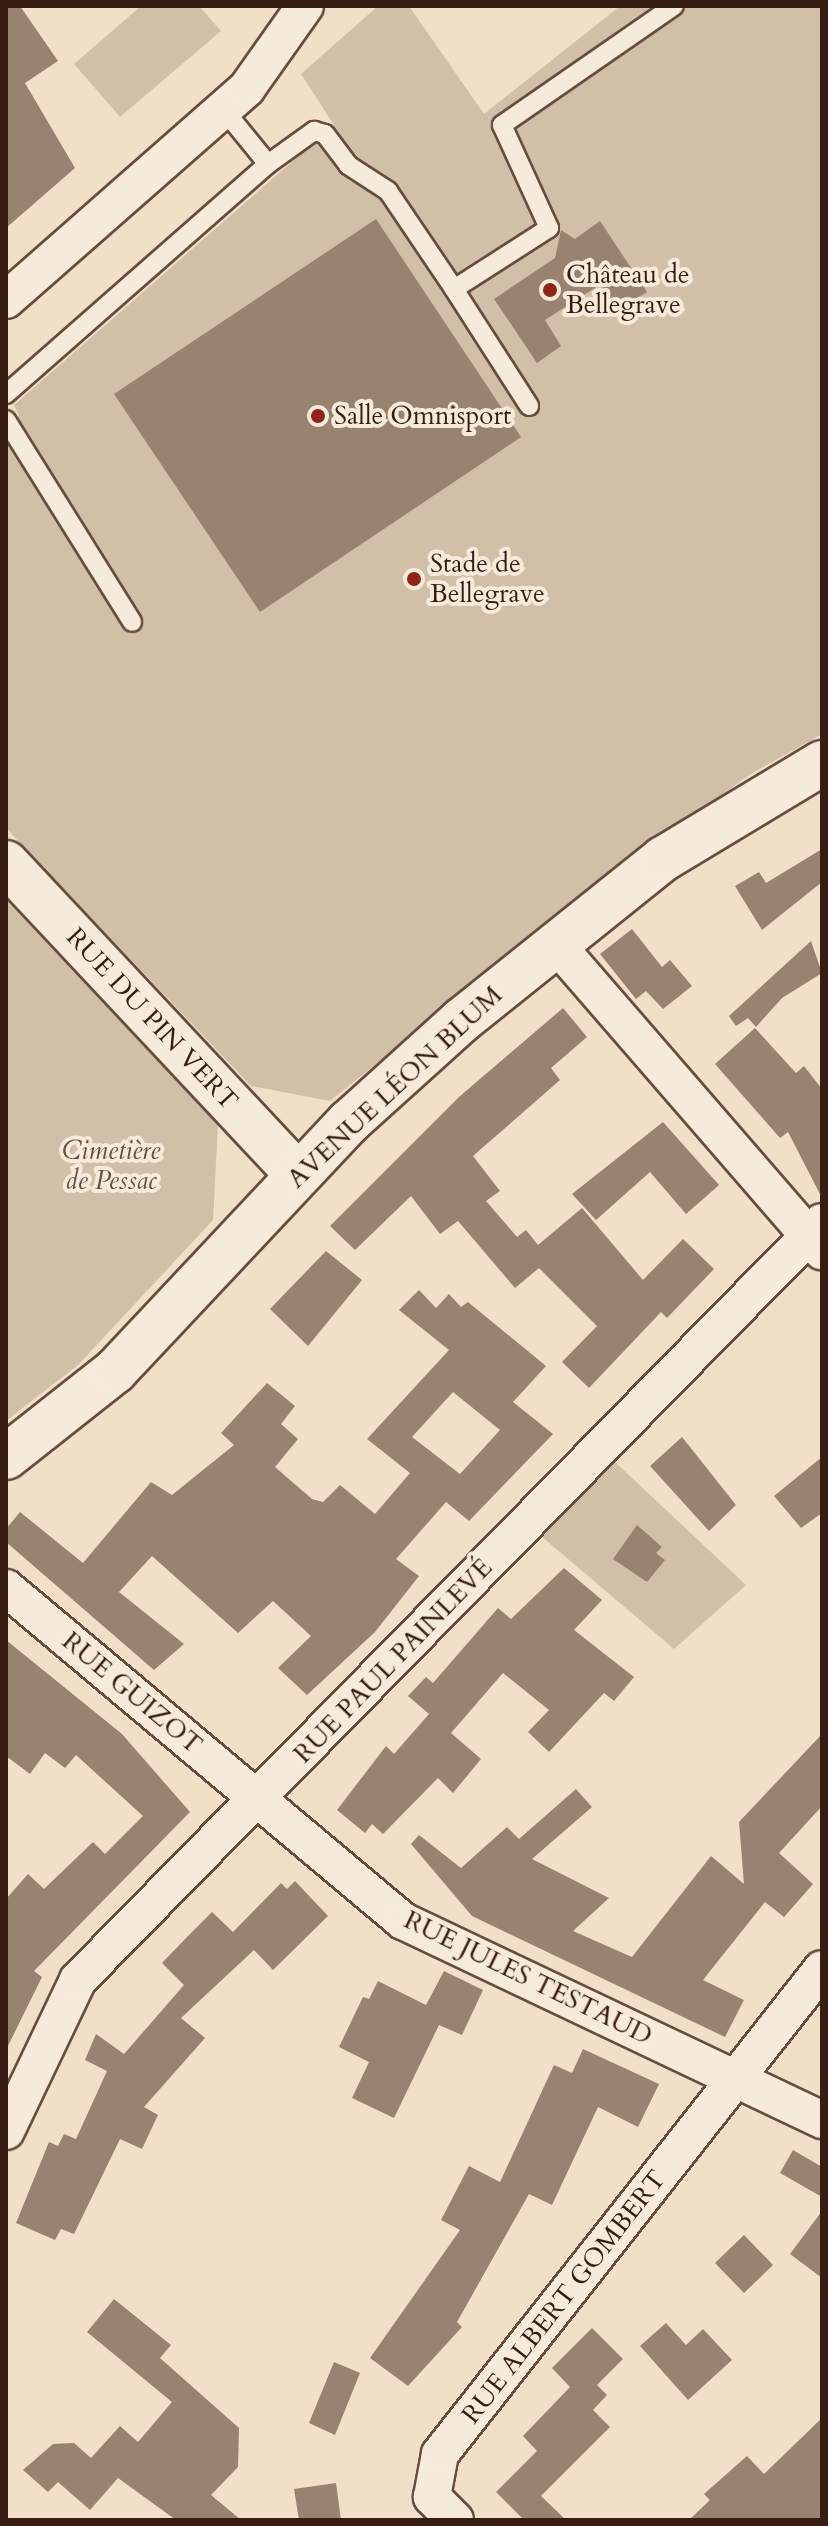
<!DOCTYPE html>
<meta charset="utf-8">
<style>
body{margin:0}
#map{position:relative;width:828px;height:2526px;overflow:hidden;background:#f1e0c7;font-family:Cardo,serif}
div>[style]{position:absolute}
.green>*{inset:0;background:#d1bfa8}
.building>*{inset:0;background:#988270}
.roads{filter:drop-shadow(2px 0 #664d3f) drop-shadow(-2px 0 #664d3f) drop-shadow(0 2px #664d3f) drop-shadow(0 -2px #664d3f)}
.service>*{height:18px;margin:-9px;padding:0 9px;transform-origin:9px;border-radius:9px;background:#f6ebdb}
.minor>*{height:36px;margin:-18px;padding:0 18px;transform-origin:18px;border-radius:18px;background:#f6ebdb}
.tertiary>*{height:44px;margin:-22px;padding:0 22px;transform-origin:22px;border-radius:22px;background:#f6ebdb}
.dots>*{width:22px;height:22px;translate:-50% -50%;box-sizing:border-box;border:4px solid #f6ebdb;border-radius:50%}
span{translate:-50% -50%;white-space:nowrap;text-align:center;line-height:1.15;-webkit-text-stroke:8px #f6ebdb;paint-order:stroke}
.poi-label{font-size:26px;color:#371c12}
.left{translate:0 -50%;text-align:left}
.street-label{font-size:26px;color:#371c12}
.park-label{font-size:26px;color:#654d3f;font-style:italic}
.frame{position:absolute;inset:0;border:8px solid #371c12;pointer-events:none}
</style>
<div id="map">
<div class="green">
<i style="clip-path:polygon(141px 6px,199px 6px,221px 31px,120px 117px,74px 64px)"></i>
<i style="clip-path:polygon(378px 6px,409px 6px,484px 114px,620px 6px,822px 6px,822px 734px,749px 775px,584px 897px,330px 1101px,251px 1086px,6px 828px,6px 423px,19px 416px,14px 405px,334px 125px,301px 74px)"></i>
<i style="clip-path:polygon(6px 900px,218px 1125px,213px 1220px,78px 1365px,6px 1421px)"></i>
<i style="clip-path:polygon(615px 1462px,746px 1585px,674px 1649px,541px 1536px)"></i>
</div>
<div class="building">
<i style="clip-path:polygon(6px 6px,20px 6px,58px 61px,25px 83px,75px 168px,6px 228px)"></i>
<i style="clip-path:polygon(376px 219px,521px 437px,260px 612px,114px 394px)"></i>
<i style="clip-path:polygon(600px 221px,647px 292px,618px 310px,601px 284px,545px 320px,561px 346px,537px 363px,494px 299px,555px 258px,561px 230px,575px 239px)"></i>
<i style="clip-path:polygon(822px 849px,822px 882px,762px 930px,735px 886px,759px 872px,766px 883px)"></i>
<i style="clip-path:polygon(632px 929px,662px 967px,670px 960px,692px 986px,663px 1009px,646px 991px,636px 999px,600px 954px)"></i>
<i style="clip-path:polygon(811px 941px,822px 973px,782px 998px,756px 1027px,748px 1018px,736px 1026px,729px 1016px)"></i>
<i style="clip-path:polygon(563px 1008px,587px 1037px,551px 1068px,560px 1080px,473px 1156px,500px 1191px,486px 1201px,517px 1237px,526px 1230px,538px 1245px,582px 1208px,643px 1280px,683px 1239px,714px 1269px,667px 1318px,661px 1312px,589px 1388px,562px 1362px,597px 1326px,539px 1268px,515px 1288px,458px 1221px,440px 1234px,411px 1196px,355px 1250px,330px 1226px,459px 1097px)"></i>
<i style="clip-path:polygon(755px 1028px,796px 1073px,804px 1066px,822px 1089px,822px 1198px,788px 1132px,780px 1138px,715px 1064px)"></i>
<i style="clip-path:polygon(663px 1122px,719px 1185px,686px 1214px,650px 1172px,596px 1220px,572px 1194px)"></i>
<i style="clip-path:polygon(326px 1251px,362px 1280px,308px 1346px,270px 1309px)"></i>
<i style="clip-path:polygon(evenodd,419px 1290px,436px 1308px,449px 1294px,461px 1307px,468px 1302px,546px 1366px,513px 1402px,553px 1434px,469px 1521px,446px 1502px,396px 1559px,419px 1576px,375px 1632px,307px 1695px,278px 1668px,311px 1636px,273px 1601px,238px 1633px,152px 1556px,119px 1592px,184px 1644px,154px 1670px,6px 1542px,6px 1529px,20px 1512px,83px 1563px,151px 1482px,172px 1495px,234px 1445px,221px 1433px,267px 1383px,295px 1406px,281px 1424px,298px 1439px,275px 1467px,312px 1499px,323px 1502px,340px 1485px,375px 1514px,410px 1473px,367px 1439px,449px 1350px,399px 1310px,419px 1290px,453px 1392px,500px 1430px,460px 1474px,412px 1437px,453px 1392px)"></i>
<i style="clip-path:polygon(682px 1437px,736px 1505px,709px 1531px,650px 1466px)"></i>
<i style="clip-path:polygon(822px 1457px,822px 1513px,801px 1528px,774px 1496px)"></i>
<i style="clip-path:polygon(637px 1525px,662px 1547px,656px 1553px,665px 1560px,647px 1582px,613px 1559px)"></i>
<i style="clip-path:polygon(564px 1568px,602px 1600px,574px 1630px,634px 1677px,614px 1701px,604px 1693px,549px 1752px,528px 1732px,549px 1710px,503px 1673px,451px 1733px,481px 1759px,453px 1793px,438px 1778px,383px 1834px,372px 1824px,365px 1833px,337px 1810px,386px 1746px,394px 1754px,429px 1714px,408px 1696px,426px 1677px,433px 1683px,498px 1608px,511px 1619px)"></i>
<i style="clip-path:polygon(6px 1640px,122px 1734px,190px 1812px,34px 1971px,42px 1977px,6px 2050px,6px 1899px,28px 1874px,44px 1889px,93px 1842px,105px 1854px,143px 1816px,76px 1755px,65px 1768px,45px 1753px,30px 1774px,6px 1756px)"></i>
<i style="clip-path:polygon(822px 1734px,822px 1806px,779px 1853px,813px 1884px,784px 1917px,765px 1902px,703px 1980px,744px 2000px,725px 2037px,472px 1916px,411px 1844px,419px 1835px,461px 1868px,507px 1827px,519px 1839px,576px 1789px,592px 1807px,532px 1859px,609px 1898px,573px 1931px,632px 1957px,711px 1856px,744px 1884px,739px 1822px)"></i>
<i style="clip-path:polygon(295px 1881px,328px 1916px,273px 1970px,254px 1950px,181px 2018px,205px 2038px,144px 2107px,158px 2115px,142px 2149px,120px 2139px,74px 2234px,61px 2229px,55px 2240px,16px 2223px,49px 2142px,58px 2146px,64px 2134px,76px 2139px,107px 2071px,85px 2060px,96px 2034px,124px 2054px,184px 1985px,162px 1963px,188px 1936px,212px 1912px,233px 1932px,281px 1883px,287px 1889px)"></i>
<i style="clip-path:polygon(444px 1971px,483px 1990px,462px 2035px,439px 2025px,394px 2118px,352px 2098px,369px 2062px,339px 2047px,363px 1997px,369px 1999px,378px 1981px,426px 2005px)"></i>
<i style="clip-path:polygon(583px 2049px,659px 2084px,638px 2127px,598px 2107px,552px 2205px,529px 2194px,457px 2322px,462px 2327px,408px 2386px,370px 2358px,460px 2230px,441px 2220px,469px 2166px,500px 2182px,554px 2065px,572px 2073px)"></i>
<i style="clip-path:polygon(793px 2150px,822px 2167px,822px 2197px,780px 2173px)"></i>
<i style="clip-path:polygon(822px 2211px,822px 2278px,790px 2254px)"></i>
<i style="clip-path:polygon(744px 2235px,773px 2265px,744px 2293px,715px 2263px)"></i>
<i style="clip-path:polygon(114px 2299px,171px 2345px,160px 2358px,239px 2428px,238px 2467px,211px 2495px,241px 2520px,176px 2520px,118px 2478px,90px 2510px,58px 2482px,48px 2492px,23px 2470px,53px 2444px,74px 2443px,91px 2458px,120px 2426px,138px 2442px,172px 2402px,87px 2332px)"></i>
<i style="clip-path:polygon(666px 2323px,686px 2345px,703px 2329px,732px 2360px,688px 2400px,640px 2346px)"></i>
<i style="clip-path:polygon(592px 2328px,623px 2359px,597px 2385px,607px 2395px,593px 2410px,610px 2427px,541px 2496px,566px 2520px,524px 2520px,496px 2492px,537px 2451px,523px 2436px,570px 2387px,552px 2368px)"></i>
<i style="clip-path:polygon(334px 2362px,360px 2373px,335px 2435px,309px 2423px)"></i>
<i style="clip-path:polygon(822px 2418px,822px 2520px,689px 2520px,710px 2500px,704px 2494px,747px 2456px,764px 2474px)"></i>
<i style="clip-path:polygon(336px 2483px,341px 2520px,299px 2520px,294px 2489px)"></i>
</div>
<div class="roads">
<div class="service">
<i style="left:268px;top:164px;width:57px;rotate:-35.7deg"></i>
<i style="left:314px;top:131px;width:11px;rotate:15deg"></i>
<i style="left:325px;top:134px;width:39px;rotate:53deg"></i>
<i style="left:348px;top:165px;width:48px;rotate:33deg"></i>
<i style="left:388px;top:191px;width:118px;rotate:56deg"></i>
<i style="left:454px;top:289px;width:113px;rotate:-32.7deg"></i>
<i style="left:549px;top:228px;width:113px;rotate:-114.5deg"></i>
<i style="left:502px;top:125px;width:209px;rotate:-34.7deg"></i>
<i style="left:454px;top:289px;width:139px;rotate:57.3deg"></i>
<i style="left:6px;top:394px;width:349px;rotate:-41.3deg"></i>
<i style="left:268px;top:164px;width:70px;rotate:-129.2deg"></i>
<i style="left:6px;top:420px;width:238px;rotate:58deg"></i>
</div>
<div class="minor">
<i style="left:6px;top:300px;width:321px;rotate:-41.3deg"></i>
<i style="left:247px;top:88px;width:100px;rotate:-54.7deg"></i>
<i style="left:555px;top:943px;width:408px;rotate:49.1deg"></i>
<i style="left:6px;top:1588px;width:518px;rotate:39.99deg"></i>
<i style="left:403px;top:1921px;width:464px;rotate:25.4deg"></i>
<i style="left:6px;top:2131px;width:167px;rotate:-64.5deg"></i>
<i style="left:78px;top:1980px;width:1062px;rotate:-45.53deg"></i>
<i style="left:455px;top:2520px;width:33px;rotate:-135deg"></i>
<i style="left:432px;top:2497px;width:44px;rotate:-79.5deg"></i>
<i style="left:440px;top:2454px;width:617px;rotate:-51.78deg"></i>
</div>
<div class="tertiary">
<i style="left:6px;top:863px;width:427px;rotate:46.9deg"></i>
<i style="left:6px;top:1457px;width:139px;rotate:-38.3deg"></i>
<i style="left:115px;top:1371px;width:342px;rotate:-46.8deg"></i>
<i style="left:349px;top:1122px;width:152px;rotate:-42.1deg"></i>
<i style="left:462px;top:1020px;width:258px;rotate:-38.7deg"></i>
<i style="left:663px;top:859px;width:186px;rotate:-31.1deg"></i>
</div>
</div>
<div class="dots">
<i style="left:550px;top:290px;background:#8f2418"></i>
<i style="left:318px;top:416px;background:#8f2418"></i>
<i style="left:414px;top:579px;background:#8f2418"></i>
</div>
<div class="poi-label">
<span class="left" style="left:566px;top:290px">Château de<br>Bellegrave</span>
<span class="left" style="left:334px;top:416px">Salle Omnisport</span>
<span class="left" style="left:430px;top:579px">Stade de<br>Bellegrave</span>
</div>
<div class="street-label">
<span style="left:152px;top:1019px;rotate:47deg">RUE DU PIN VERT</span>
<span style="left:395px;top:1087px;rotate:-43deg">AVENUE LÉON BLUM</span>
<span style="left:393px;top:1661px;rotate:-46deg">RUE PAUL PAINLEVÉ</span>
<span style="left:132px;top:1693px;rotate:40deg">RUE GUIZOT</span>
<span style="left:528px;top:1978px;rotate:26deg">RUE JULES TESTAUD</span>
<span style="left:564px;top:2297px;rotate:-52deg">RUE ALBERT GOMBERT</span>
</div>
<div class="park-label">
<span style="left:111px;top:1166px">Cimetière<br>de Pessac</span>
</div>
<div class="frame"></div>
</div>
